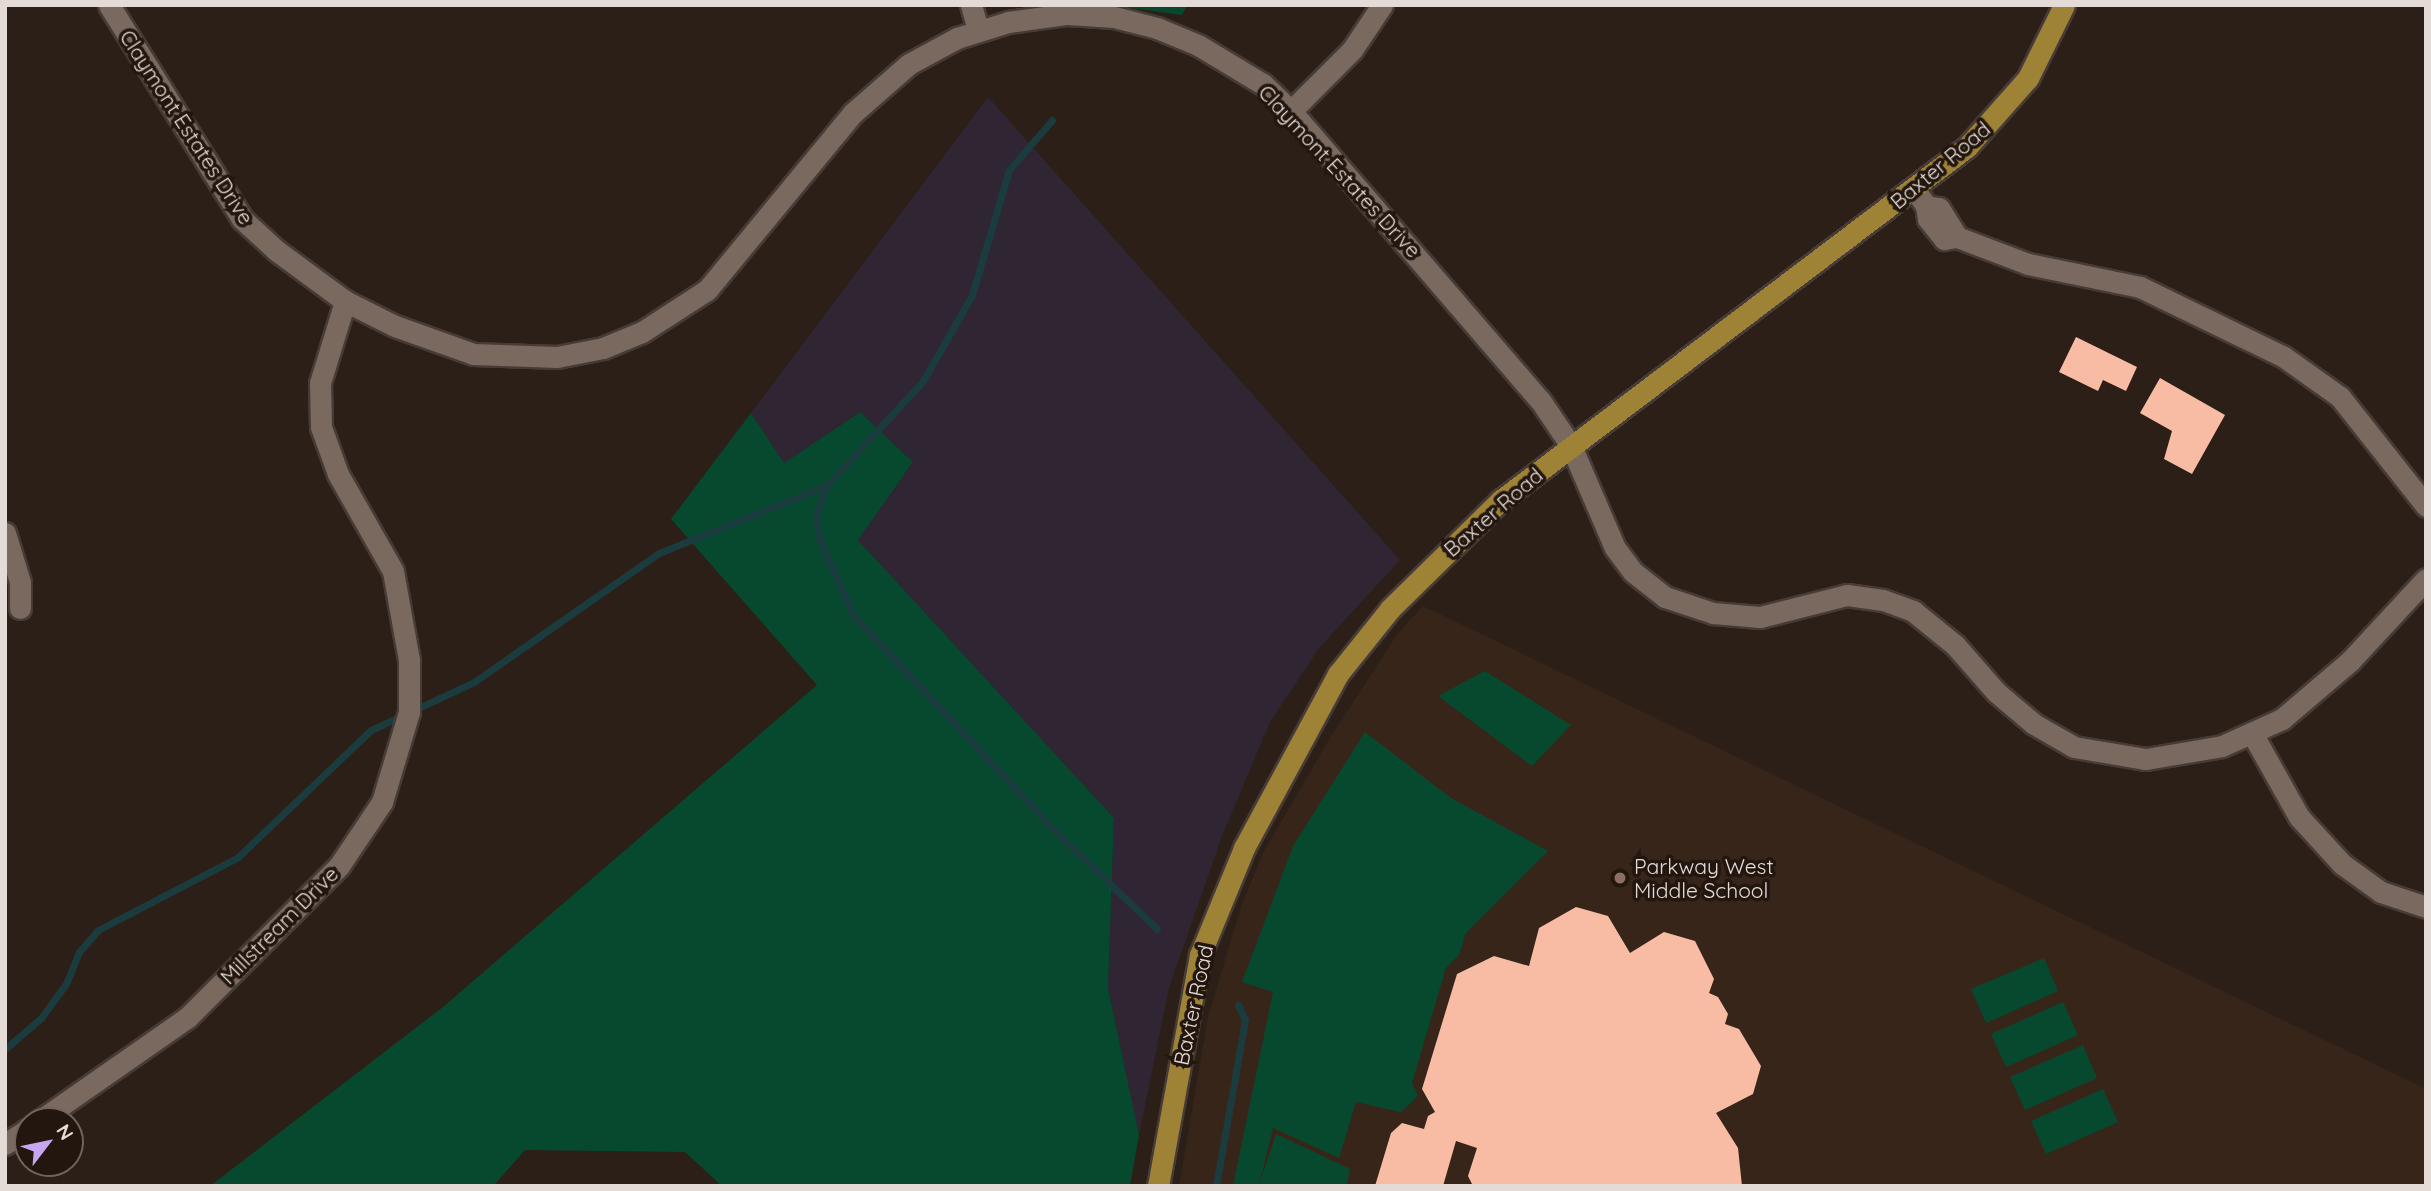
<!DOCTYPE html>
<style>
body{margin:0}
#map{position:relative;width:2431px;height:1191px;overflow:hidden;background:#2c1f17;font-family:Quicksand,sans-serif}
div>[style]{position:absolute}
.commercial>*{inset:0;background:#302533}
.built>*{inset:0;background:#38251a}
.green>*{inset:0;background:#07492f}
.stream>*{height:7px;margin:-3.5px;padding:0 3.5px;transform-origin:3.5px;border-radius:3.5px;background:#1b3c3e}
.building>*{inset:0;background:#f8bca4}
.roads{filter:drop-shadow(2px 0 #463b36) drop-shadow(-2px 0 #463b36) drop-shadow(0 2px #463b36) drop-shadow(0 -2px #463b36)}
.minor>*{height:21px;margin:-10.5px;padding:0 10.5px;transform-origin:10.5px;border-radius:10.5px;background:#79695f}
.major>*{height:21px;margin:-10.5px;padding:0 10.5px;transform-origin:10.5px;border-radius:10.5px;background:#9e8236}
.dots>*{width:19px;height:19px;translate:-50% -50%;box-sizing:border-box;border:4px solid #22160e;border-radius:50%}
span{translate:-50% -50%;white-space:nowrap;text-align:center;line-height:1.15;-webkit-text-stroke:7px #22160e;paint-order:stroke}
.street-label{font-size:21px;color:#e4dbd6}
.poi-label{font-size:21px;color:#e4dbd6}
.left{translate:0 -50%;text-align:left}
.frame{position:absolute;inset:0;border:7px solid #e4dbd6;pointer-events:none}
.north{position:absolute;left:14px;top:1107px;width:70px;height:70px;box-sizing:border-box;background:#22160e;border:2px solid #70655e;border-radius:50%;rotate:58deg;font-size:19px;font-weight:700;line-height:28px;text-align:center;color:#e4dbd6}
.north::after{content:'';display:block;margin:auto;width:24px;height:32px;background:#c6a6f0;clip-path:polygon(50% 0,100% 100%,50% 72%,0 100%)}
</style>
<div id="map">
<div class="commercial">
<i style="clip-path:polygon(988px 97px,1400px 560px,1320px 647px,1270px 722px,1222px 836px,1169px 988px,1139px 1135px,1108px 988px,1114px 818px,858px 540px,913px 462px,860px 412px,784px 463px,751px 413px)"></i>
</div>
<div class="built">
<i style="clip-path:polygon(1423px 606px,2426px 1089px,2426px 1186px,1179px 1186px,1208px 1017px,1242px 904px,1263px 853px,1330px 738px,1398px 633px)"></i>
</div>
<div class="green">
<i style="clip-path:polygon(1109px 5px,1187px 5px,1182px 15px)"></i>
<i style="clip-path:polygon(860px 412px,913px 462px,858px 540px,1114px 818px,1108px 988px,1139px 1135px,1130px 1186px,722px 1186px,685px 1152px,525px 1150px,493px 1186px,210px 1186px,443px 1007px,817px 685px,671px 519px,751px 413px,784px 463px)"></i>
<i style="clip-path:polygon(1485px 671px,1571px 725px,1532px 766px,1438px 696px)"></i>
<i style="clip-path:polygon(1365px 732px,1451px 798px,1548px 851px,1466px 933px,1459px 955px,1446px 968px,1412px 1083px,1418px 1096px,1401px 1112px,1356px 1102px,1339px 1158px,1273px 1128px,1259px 1185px,1276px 1134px,1350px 1169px,1346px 1186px,1233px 1186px,1273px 992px,1242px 982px,1293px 846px)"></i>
<i style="clip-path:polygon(2044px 958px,2058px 991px,1986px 1023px,1971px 989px)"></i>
<i style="clip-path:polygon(2063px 1002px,2078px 1035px,2006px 1067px,1991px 1034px)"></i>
<i style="clip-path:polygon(2083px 1045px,2097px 1078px,2025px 1110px,2010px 1077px)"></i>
<i style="clip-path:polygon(2103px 1089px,2118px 1122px,2046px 1154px,2031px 1121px)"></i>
</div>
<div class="stream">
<i style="left:1052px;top:120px;width:66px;rotate:130.7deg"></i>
<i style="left:1009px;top:170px;width:130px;rotate:106.5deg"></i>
<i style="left:972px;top:295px;width:99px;rotate:119.7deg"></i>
<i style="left:923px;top:381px;width:142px;rotate:132.7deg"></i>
<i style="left:827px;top:485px;width:28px;rotate:111deg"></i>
<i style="left:817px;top:511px;width:25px;rotate:88deg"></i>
<i style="left:818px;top:536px;width:86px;rotate:66.1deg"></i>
<i style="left:853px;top:615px;width:293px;rotate:46.9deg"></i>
<i style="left:1053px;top:829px;width:144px;rotate:43.9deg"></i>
<i style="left:5px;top:1049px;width:48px;rotate:-40.7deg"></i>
<i style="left:41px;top:1018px;width:42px;rotate:-53.7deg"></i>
<i style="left:66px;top:984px;width:35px;rotate:-68deg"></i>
<i style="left:79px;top:952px;width:29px;rotate:-49deg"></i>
<i style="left:98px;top:930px;width:158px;rotate:-27.5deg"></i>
<i style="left:238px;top:857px;width:184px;rotate:-43.7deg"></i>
<i style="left:371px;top:730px;width:114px;rotate:-25deg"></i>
<i style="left:474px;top:682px;width:226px;rotate:-34.9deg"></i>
<i style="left:659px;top:553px;width:181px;rotate:-22deg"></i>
<i style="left:1216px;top:1186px;width:169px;rotate:-80.1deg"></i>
<i style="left:1245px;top:1020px;width:17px;rotate:-114deg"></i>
</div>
<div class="building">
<i style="clip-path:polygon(2076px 337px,2137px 367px,2126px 391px,2103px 380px,2098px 391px,2059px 372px)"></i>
<i style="clip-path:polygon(2160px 378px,2225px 415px,2192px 474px,2164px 459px,2172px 431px,2140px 413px)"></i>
<i style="clip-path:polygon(1576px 907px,1608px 916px,1630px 953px,1664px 932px,1695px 941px,1714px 979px,1709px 993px,1718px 997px,1728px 1014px,1725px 1024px,1739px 1029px,1761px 1066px,1753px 1094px,1716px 1113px,1738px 1148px,1742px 1186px,1473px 1186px,1468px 1176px,1477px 1148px,1456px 1141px,1443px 1186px,1375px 1186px,1391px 1133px,1402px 1123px,1424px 1129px,1428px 1116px,1435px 1112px,1422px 1089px,1457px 974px,1494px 956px,1529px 966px,1539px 928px)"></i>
</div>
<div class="roads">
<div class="minor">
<i style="left:109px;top:5px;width:252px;rotate:58.1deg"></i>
<i style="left:242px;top:219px;width:47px;rotate:42.4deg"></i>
<i style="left:277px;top:251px;width:84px;rotate:36.3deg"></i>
<i style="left:345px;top:301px;width:56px;rotate:26.6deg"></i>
<i style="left:395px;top:326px;width:83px;rotate:19.7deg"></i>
<i style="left:473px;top:354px;width:84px;rotate:2deg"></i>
<i style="left:557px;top:357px;width:47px;rotate:-11.1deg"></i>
<i style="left:603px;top:348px;width:42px;rotate:-22.3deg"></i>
<i style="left:642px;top:332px;width:77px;rotate:-32.9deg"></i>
<i style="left:707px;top:290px;width:229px;rotate:-50.5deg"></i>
<i style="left:853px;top:113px;width:74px;rotate:-41.2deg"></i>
<i style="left:909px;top:64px;width:55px;rotate:-28.4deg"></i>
<i style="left:957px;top:38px;width:53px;rotate:-17.4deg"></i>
<i style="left:1008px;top:22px;width:60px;rotate:-7.7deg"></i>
<i style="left:1067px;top:14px;width:47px;rotate:3.7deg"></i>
<i style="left:1114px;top:17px;width:44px;rotate:14.3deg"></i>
<i style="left:1157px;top:28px;width:44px;rotate:22.5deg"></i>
<i style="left:1198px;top:45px;width:76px;rotate:31deg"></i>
<i style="left:1263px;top:84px;width:39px;rotate:44deg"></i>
<i style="left:1291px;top:111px;width:381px;rotate:49.3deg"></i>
<i style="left:1540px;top:400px;width:55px;rotate:56deg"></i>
<i style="left:1571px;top:446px;width:111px;rotate:66.7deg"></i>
<i style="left:1615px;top:548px;width:30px;rotate:53deg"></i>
<i style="left:1633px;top:572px;width:41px;rotate:38deg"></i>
<i style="left:1665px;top:597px;width:51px;rotate:18.4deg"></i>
<i style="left:1713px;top:613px;width:47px;rotate:4.9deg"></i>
<i style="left:1760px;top:617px;width:90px;rotate:-14.2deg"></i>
<i style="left:1847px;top:595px;width:36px;rotate:8deg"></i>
<i style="left:1883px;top:600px;width:32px;rotate:20deg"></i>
<i style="left:1913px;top:611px;width:54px;rotate:39deg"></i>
<i style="left:1955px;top:645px;width:62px;rotate:48.9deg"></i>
<i style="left:1996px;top:692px;width:50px;rotate:40.1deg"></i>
<i style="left:2034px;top:724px;width:46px;rotate:29.9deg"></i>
<i style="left:2074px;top:747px;width:73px;rotate:9.5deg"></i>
<i style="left:2146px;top:759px;width:77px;rotate:-9.7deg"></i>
<i style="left:2222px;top:746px;width:66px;rotate:-24.2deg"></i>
<i style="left:2282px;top:719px;width:91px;rotate:-40.5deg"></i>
<i style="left:2351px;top:660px;width:110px;rotate:-47.2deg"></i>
<i style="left:971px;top:5px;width:26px;rotate:74deg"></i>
<i style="left:1291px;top:111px;width:86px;rotate:-45deg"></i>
<i style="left:1352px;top:50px;width:54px;rotate:-56.3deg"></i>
<i style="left:1915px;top:190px;width:19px;rotate:55deg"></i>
<i style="left:1926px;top:206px;width:13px;rotate:81deg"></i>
<i style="left:1928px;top:219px;width:26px;rotate:51deg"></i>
<i style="left:1944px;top:239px;width:13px;rotate:-9deg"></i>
<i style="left:1957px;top:237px;width:76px;rotate:20.8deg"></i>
<i style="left:2028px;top:264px;width:114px;rotate:11.6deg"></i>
<i style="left:2140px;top:287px;width:160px;rotate:25.9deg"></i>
<i style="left:2284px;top:357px;width:69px;rotate:35.5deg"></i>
<i style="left:2340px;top:397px;width:139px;rotate:51.7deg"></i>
<i style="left:1926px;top:206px;width:13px;rotate:9deg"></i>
<i style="left:1939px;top:208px;width:34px;rotate:58deg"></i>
<i style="left:5px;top:533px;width:51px;rotate:73deg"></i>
<i style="left:20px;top:582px;width:26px;rotate:90deg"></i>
<i style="left:2253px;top:735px;width:94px;rotate:60.7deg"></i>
<i style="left:2299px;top:817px;width:64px;rotate:47.5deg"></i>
<i style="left:2342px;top:864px;width:48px;rotate:35.7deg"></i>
<i style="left:2381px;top:892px;width:47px;rotate:18.4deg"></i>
<i style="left:39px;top:1121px;width:182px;rotate:-34.9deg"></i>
<i style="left:188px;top:1017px;width:214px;rotate:-45deg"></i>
<i style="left:339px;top:866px;width:77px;rotate:-56.1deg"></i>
<i style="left:382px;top:802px;width:94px;rotate:-73.3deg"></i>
<i style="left:409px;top:712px;width:52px;rotate:-90deg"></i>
<i style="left:409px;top:660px;width:90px;rotate:-100.2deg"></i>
<i style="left:393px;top:571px;width:112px;rotate:-119.6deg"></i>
<i style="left:338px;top:474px;width:50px;rotate:-109.9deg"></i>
<i style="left:321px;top:427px;width:44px;rotate:-91.3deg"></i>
<i style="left:320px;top:383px;width:86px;rotate:-73deg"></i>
<i style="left:5px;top:1144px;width:27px;rotate:-33deg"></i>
</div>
<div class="major">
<i style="left:1158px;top:1186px;width:235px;rotate:-79.7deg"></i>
<i style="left:1200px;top:955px;width:116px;rotate:-67.6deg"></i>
<i style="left:1244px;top:848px;width:198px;rotate:-61.6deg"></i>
<i style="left:1338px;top:674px;width:83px;rotate:-51.3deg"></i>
<i style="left:1390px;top:609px;width:156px;rotate:-44.5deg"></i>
<i style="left:1501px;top:500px;width:585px;rotate:-37.14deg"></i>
<i style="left:1967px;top:147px;width:92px;rotate:-48.5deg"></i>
<i style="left:2028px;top:78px;width:81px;rotate:-63.7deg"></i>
</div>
</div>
<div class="dots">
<i style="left:1620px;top:878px;background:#8d6e63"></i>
</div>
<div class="street-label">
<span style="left:187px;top:127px;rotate:57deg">Claymont Estates Drive</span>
<span style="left:1940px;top:165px;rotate:-40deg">Baxter Road</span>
<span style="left:1340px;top:171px;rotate:47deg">Claymont Estates Drive</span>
<span style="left:1493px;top:512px;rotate:-41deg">Baxter Road</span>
<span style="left:279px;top:925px;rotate:-45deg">Millstream Drive</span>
<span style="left:1193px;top:1005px;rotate:-78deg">Baxter Road</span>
</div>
<div class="poi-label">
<span class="left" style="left:1634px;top:878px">Parkway West<br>Middle School</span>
</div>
<div class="frame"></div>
<div class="north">N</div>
</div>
